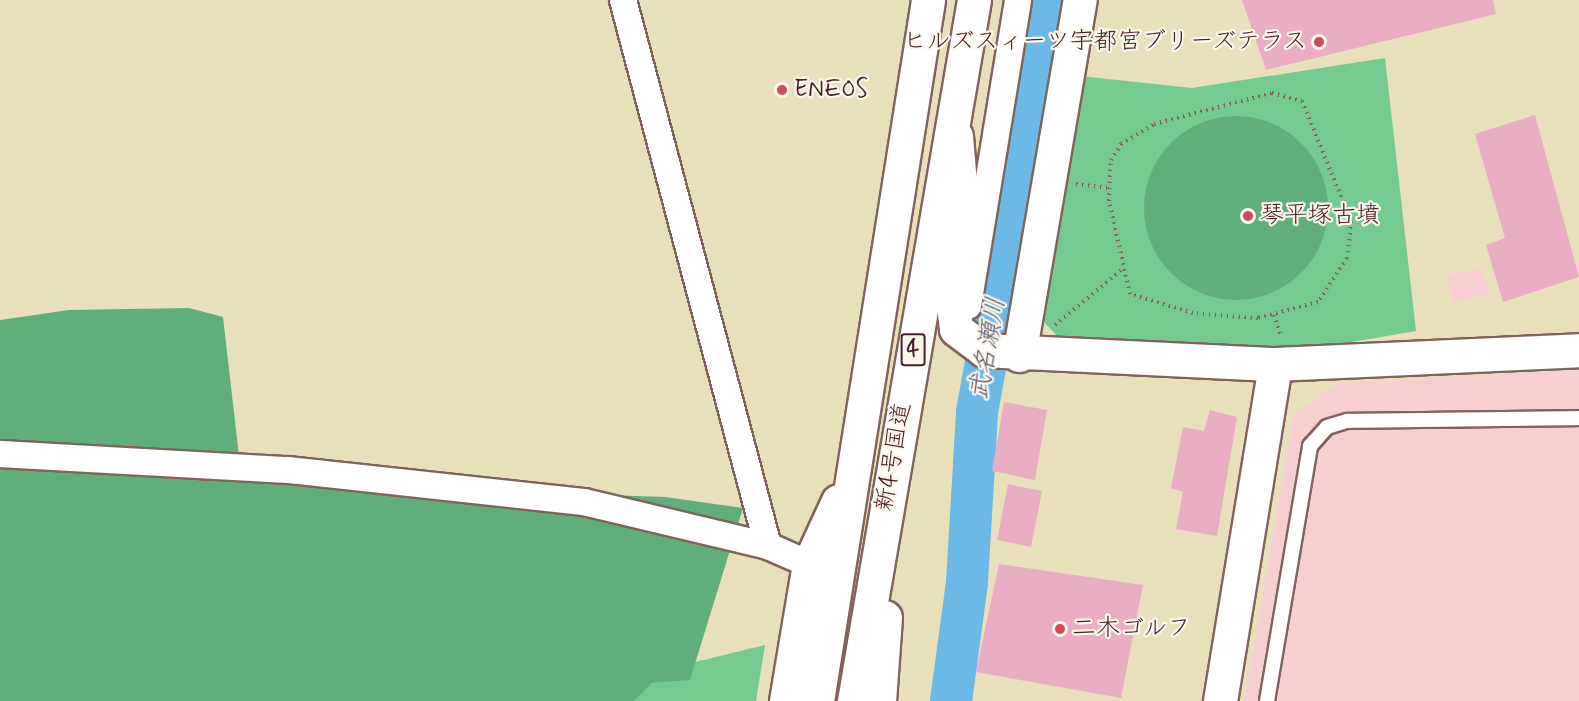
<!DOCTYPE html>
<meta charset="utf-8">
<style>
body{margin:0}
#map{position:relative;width:1579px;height:701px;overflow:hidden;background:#e8e0bb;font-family:Mynerve,"Klee One",sans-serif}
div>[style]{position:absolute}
.built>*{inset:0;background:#f7cfd0}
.green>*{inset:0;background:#75cb8f}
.forest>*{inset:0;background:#60af7a}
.round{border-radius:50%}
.river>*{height:42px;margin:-21px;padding:0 21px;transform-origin:21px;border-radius:21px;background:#6cb9e6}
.building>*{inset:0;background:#e9adc4}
.path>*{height:4px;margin-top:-2px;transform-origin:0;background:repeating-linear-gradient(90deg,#81635d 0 1.5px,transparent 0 6px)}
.roads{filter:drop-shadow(2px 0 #81635d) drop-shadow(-2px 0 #81635d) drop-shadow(0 2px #81635d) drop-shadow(0 -2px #81635d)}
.lane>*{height:14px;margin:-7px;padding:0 7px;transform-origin:7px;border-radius:7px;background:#fff}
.street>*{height:26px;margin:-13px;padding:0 13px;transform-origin:13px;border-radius:13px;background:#fff}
.secondary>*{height:33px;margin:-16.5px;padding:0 16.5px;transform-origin:16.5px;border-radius:16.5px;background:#fff}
.highway>*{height:33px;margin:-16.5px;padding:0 16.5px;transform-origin:16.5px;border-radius:16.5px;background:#fff}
.dots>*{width:16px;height:16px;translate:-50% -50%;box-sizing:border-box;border:3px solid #fbf7ec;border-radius:50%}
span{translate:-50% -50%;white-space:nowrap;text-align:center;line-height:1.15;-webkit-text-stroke:4.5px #fbf7ec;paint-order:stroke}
.shield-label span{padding:2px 4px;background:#fbf7ec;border:2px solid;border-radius:4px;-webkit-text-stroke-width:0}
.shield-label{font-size:22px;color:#4a1f2b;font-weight:700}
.poi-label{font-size:24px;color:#4a1f2b}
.right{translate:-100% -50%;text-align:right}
.left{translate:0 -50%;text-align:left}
.street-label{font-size:24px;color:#4a1f2b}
.water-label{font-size:26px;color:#56556c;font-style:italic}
</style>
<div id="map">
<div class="built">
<i style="clip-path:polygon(1482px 269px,1490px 295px,1452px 302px,1447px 275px)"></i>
<i style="clip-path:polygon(1579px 370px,1579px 701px,1244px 701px,1294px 414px,1337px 383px)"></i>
</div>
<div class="green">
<i style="clip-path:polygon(1385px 58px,1416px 331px,1317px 348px,1063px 342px,1039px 317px,1080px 76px,1192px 88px)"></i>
<i style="clip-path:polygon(765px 645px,756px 701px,536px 701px)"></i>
</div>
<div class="forest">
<i class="round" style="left:1144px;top:116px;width:184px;height:184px"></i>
<i style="clip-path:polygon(189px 308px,223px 317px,242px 482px,665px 497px,743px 508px,690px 680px,652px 683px,634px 701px,0 701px,0 320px,69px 310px)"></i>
</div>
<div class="river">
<i style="left:951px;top:701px;width:120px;rotate:-82.3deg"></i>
<i style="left:967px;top:582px;width:170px;rotate:-86.6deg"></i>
<i style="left:977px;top:412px;width:419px;rotate:-79.8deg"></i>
</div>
<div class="building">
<i style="clip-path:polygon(1242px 0,1493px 0,1496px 14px,1266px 70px)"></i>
<i style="clip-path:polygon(1535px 115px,1579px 277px,1503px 302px,1486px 245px,1505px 238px,1475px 134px)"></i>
<i style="clip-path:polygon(1004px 402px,1047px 410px,1035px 480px,992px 471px)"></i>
<i style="clip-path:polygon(1210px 410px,1237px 417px,1217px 536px,1176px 529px,1183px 492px,1171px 488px,1183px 427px,1204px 431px)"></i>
<i style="clip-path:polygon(1008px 484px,1042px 491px,1031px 547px,997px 540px)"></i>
<i style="clip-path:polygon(999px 564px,1143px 585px,1121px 698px,976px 672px)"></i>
</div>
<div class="path">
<i style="left:1272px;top:93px;width:31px;rotate:15deg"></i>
<i style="left:1302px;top:101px;width:130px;rotate:67.8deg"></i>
<i style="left:1351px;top:221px;width:37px;rotate:96deg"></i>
<i style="left:1347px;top:258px;width:53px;rotate:123.4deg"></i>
<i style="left:1318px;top:302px;width:62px;rotate:165.1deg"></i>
<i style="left:1258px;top:318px;width:65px;rotate:-175.6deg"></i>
<i style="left:1193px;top:313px;width:66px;rotate:-163.2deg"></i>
<i style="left:1130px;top:294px;width:95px;rotate:-102.7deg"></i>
<i style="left:1109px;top:201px;width:41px;rotate:-87.2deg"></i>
<i style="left:1111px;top:160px;width:19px;rotate:-58deg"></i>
<i style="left:1121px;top:144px;width:39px;rotate:-31deg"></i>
<i style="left:1154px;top:124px;width:122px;rotate:-14.7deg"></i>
<i style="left:1076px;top:184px;width:34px;rotate:7deg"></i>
<i style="left:1274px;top:315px;width:23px;rotate:72deg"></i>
<i style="left:1055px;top:325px;width:89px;rotate:-39.6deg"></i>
</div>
<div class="roads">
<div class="lane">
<i style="left:1267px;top:701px;width:259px;rotate:-80.4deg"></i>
<i style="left:1310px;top:446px;width:25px;rotate:-48deg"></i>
<i style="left:1327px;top:427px;width:21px;rotate:-17deg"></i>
<i style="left:1347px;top:421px;width:232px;rotate:-0.7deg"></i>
</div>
<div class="street">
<i style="left:623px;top:0;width:565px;rotate:75.13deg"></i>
<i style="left:968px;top:306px;width:310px;rotate:-80.7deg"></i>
<i style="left:0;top:454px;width:289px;rotate:3.2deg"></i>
<i style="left:289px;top:470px;width:297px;rotate:6.2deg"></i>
<i style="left:584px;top:502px;width:189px;rotate:13.4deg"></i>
<i style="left:768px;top:546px;width:45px;rotate:23.7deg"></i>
</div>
<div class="secondary">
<i style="left:956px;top:136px;width:59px;rotate:85.2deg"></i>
<i style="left:961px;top:195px;width:86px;rotate:97.4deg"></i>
<i style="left:950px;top:280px;width:49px;rotate:83deg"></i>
<i style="left:956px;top:329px;width:35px;rotate:37deg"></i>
<i style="left:984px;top:350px;width:291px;rotate:2.8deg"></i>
<i style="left:1019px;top:355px;width:360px;rotate:-80.3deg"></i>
<i style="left:1220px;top:701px;width:341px;rotate:-80.7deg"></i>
<i style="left:1275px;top:364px;width:304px;rotate:-2.6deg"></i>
</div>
<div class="highway">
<i style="left:786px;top:701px;width:139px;rotate:-80.5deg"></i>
<i style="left:809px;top:564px;width:69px;rotate:-65.3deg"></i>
<i style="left:817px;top:701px;width:710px;rotate:-81deg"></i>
<i style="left:854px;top:701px;width:711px;rotate:-80.29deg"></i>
<i style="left:879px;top:701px;width:84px;rotate:-85.9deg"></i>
</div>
</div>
<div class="dots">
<i style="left:1319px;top:42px;background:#d1495b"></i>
<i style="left:782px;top:90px;background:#d1495b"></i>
<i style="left:1248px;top:216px;background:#d1495b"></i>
<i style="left:1060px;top:629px;background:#d1495b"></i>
</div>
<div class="shield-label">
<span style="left:913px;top:350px">4</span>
</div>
<div class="poi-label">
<span class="right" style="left:1307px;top:42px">ヒルズスィーツ宇都宮ブリーズテラス</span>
<span class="left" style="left:794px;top:90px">ENEOS</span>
<span class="left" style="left:1260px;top:216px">琴平塚古墳</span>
<span class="left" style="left:1072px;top:629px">二木ゴルフ</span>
</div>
<div class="street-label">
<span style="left:894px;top:457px;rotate:-80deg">新4号国道</span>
</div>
<div class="water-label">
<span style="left:989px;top:349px;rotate:-80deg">武名瀬川</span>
</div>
</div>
